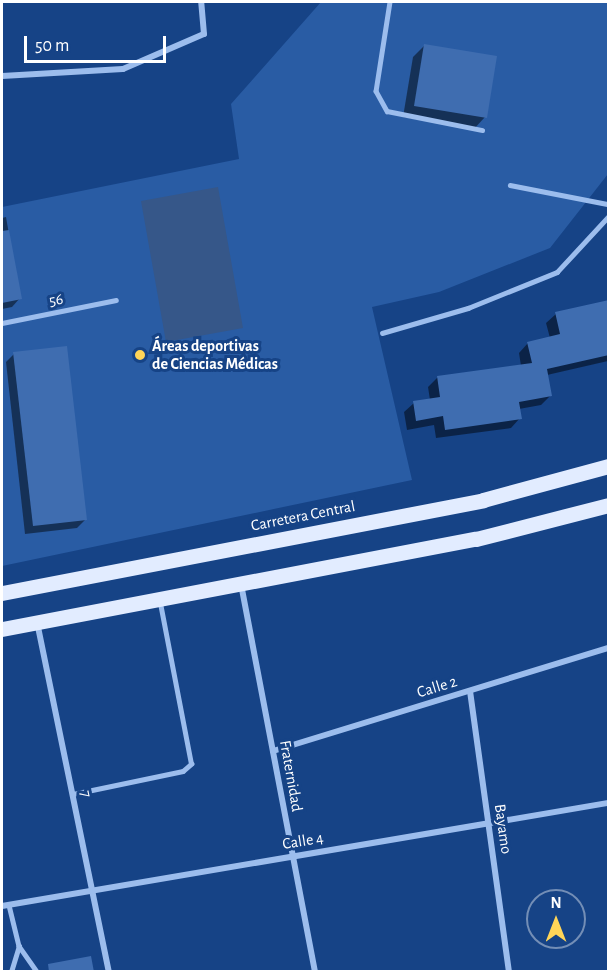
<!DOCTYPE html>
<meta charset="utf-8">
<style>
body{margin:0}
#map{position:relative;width:610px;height:973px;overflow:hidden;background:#164386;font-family:"Alegreya Sans",sans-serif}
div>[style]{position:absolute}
.green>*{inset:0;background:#295ca4}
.water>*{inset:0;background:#365789}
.shadow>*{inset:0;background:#0007}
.building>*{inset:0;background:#3f6db0}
.service>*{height:4.5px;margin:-2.25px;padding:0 2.25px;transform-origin:2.25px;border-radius:2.25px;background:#9cbded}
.minor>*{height:6px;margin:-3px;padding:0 3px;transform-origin:3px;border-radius:3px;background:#9cbded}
.primary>*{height:15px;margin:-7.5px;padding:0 7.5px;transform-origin:7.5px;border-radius:7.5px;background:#e2ecff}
.dots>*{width:16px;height:16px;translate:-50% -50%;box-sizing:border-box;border:3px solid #164386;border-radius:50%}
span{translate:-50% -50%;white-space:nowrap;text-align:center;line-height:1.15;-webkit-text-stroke:6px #164386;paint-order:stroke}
.street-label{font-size:16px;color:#fff}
.poi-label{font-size:16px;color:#fff;font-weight:700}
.left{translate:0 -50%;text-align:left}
.frame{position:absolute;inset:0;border:3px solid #fff;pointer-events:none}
.north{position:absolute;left:526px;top:889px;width:60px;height:60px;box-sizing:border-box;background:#164386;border:2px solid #738eb6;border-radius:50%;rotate:0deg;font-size:16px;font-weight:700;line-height:24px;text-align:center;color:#fff}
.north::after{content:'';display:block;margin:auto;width:21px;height:27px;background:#ffd558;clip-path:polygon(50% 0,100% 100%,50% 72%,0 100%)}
.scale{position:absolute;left:24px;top:36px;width:142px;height:27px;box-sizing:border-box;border:3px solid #fff;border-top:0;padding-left:8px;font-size:18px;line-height:21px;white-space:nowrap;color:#fff;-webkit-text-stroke:4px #164386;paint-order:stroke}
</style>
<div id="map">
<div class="green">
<i style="clip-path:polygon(321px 2px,608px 2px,608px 174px,550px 248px,439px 292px,372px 307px,412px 480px,2px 566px,2px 207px,239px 159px,231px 104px)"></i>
</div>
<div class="water">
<i style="clip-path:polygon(218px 187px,243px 328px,166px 342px,141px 201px)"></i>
</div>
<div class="shadow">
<i style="clip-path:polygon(425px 45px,485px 117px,474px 129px,403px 117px,413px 57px)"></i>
<i style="clip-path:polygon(6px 217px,20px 298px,12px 307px,2px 309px,2px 218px)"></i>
<i style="clip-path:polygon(608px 302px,608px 361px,547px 375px,550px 396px,541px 405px,519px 409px,520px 418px,511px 428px,436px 438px,434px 425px,407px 430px,404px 412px,414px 403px,430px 400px,428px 387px,437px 378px,521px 366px,519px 353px,528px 343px,550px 338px,546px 323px,556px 314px)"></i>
<i style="clip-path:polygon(14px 354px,85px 520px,77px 528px,25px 534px,6px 362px)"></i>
</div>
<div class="building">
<i style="clip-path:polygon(424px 44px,497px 56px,487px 118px,414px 106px)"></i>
<i style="clip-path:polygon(9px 230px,22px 299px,2px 303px,2px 231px)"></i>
<i style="clip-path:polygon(609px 300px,609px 355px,547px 369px,552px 396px,519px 402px,522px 419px,445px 430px,443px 416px,416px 421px,413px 401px,440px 397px,437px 376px,532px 363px,527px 342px,560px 334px,555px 312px)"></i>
<i style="clip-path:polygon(67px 346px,87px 520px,33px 526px,13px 352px)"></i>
<i style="clip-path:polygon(91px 956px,94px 972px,49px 972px,48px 964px)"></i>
</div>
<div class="service">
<i style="left:390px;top:2px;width:90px;rotate:98.9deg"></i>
<i style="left:376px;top:91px;width:23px;rotate:61deg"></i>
<i style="left:387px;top:111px;width:97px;rotate:11.3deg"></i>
<i style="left:510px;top:185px;width:100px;rotate:11deg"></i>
<i style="left:2px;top:323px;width:116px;rotate:-11.4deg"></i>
<i style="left:382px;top:333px;width:90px;rotate:-16.2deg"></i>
<i style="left:468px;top:308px;width:96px;rotate:-22deg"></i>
<i style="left:557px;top:272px;width:75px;rotate:-47.2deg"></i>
<i style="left:73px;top:794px;width:112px;rotate:-11.8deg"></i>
<i style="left:183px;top:771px;width:11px;rotate:-41deg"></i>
<i style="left:191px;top:764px;width:164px;rotate:-100.9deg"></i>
<i style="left:9px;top:905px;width:42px;rotate:76.3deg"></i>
<i style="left:19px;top:946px;width:32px;rotate:55deg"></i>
<i style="left:11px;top:972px;width:27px;rotate:-73deg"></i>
</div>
<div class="minor">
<i style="left:2px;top:76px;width:121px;rotate:-3.3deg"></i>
<i style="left:123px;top:69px;width:88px;rotate:-23.4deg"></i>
<i style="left:204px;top:34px;width:32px;rotate:-95deg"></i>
<i style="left:241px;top:584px;width:395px;rotate:79.2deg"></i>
<i style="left:37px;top:622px;width:357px;rotate:78.4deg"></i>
<i style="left:470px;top:691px;width:284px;rotate:82.1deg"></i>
<i style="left:273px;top:751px;width:350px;rotate:-17.1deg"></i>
<i style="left:2px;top:906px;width:615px;rotate:-9.65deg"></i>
</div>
<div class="primary">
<i style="left:2px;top:593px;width:490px;rotate:-10.9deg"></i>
<i style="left:483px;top:500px;width:130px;rotate:-15.2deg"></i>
<i style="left:2px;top:629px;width:482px;rotate:-10.8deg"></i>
<i style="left:476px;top:539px;width:136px;rotate:-14.4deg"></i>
</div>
<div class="dots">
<i style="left:140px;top:355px;background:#ffd558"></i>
</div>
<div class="street-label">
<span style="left:56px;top:300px;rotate:-11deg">56</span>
<span style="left:303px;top:516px;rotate:-11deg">Carretera Central</span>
<span style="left:437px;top:687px;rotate:-17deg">Calle 2</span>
<span style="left:291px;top:776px;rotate:80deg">Fraternidad</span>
<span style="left:86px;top:794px;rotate:78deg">7</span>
<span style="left:503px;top:829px;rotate:82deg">Bayamo</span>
<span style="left:303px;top:841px;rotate:-9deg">Calle 4</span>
</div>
<div class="poi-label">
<span class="left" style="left:152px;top:355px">Áreas deportivas<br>de Ciencias Médicas</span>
</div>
<div class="frame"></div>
<div class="north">N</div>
<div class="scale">50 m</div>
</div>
